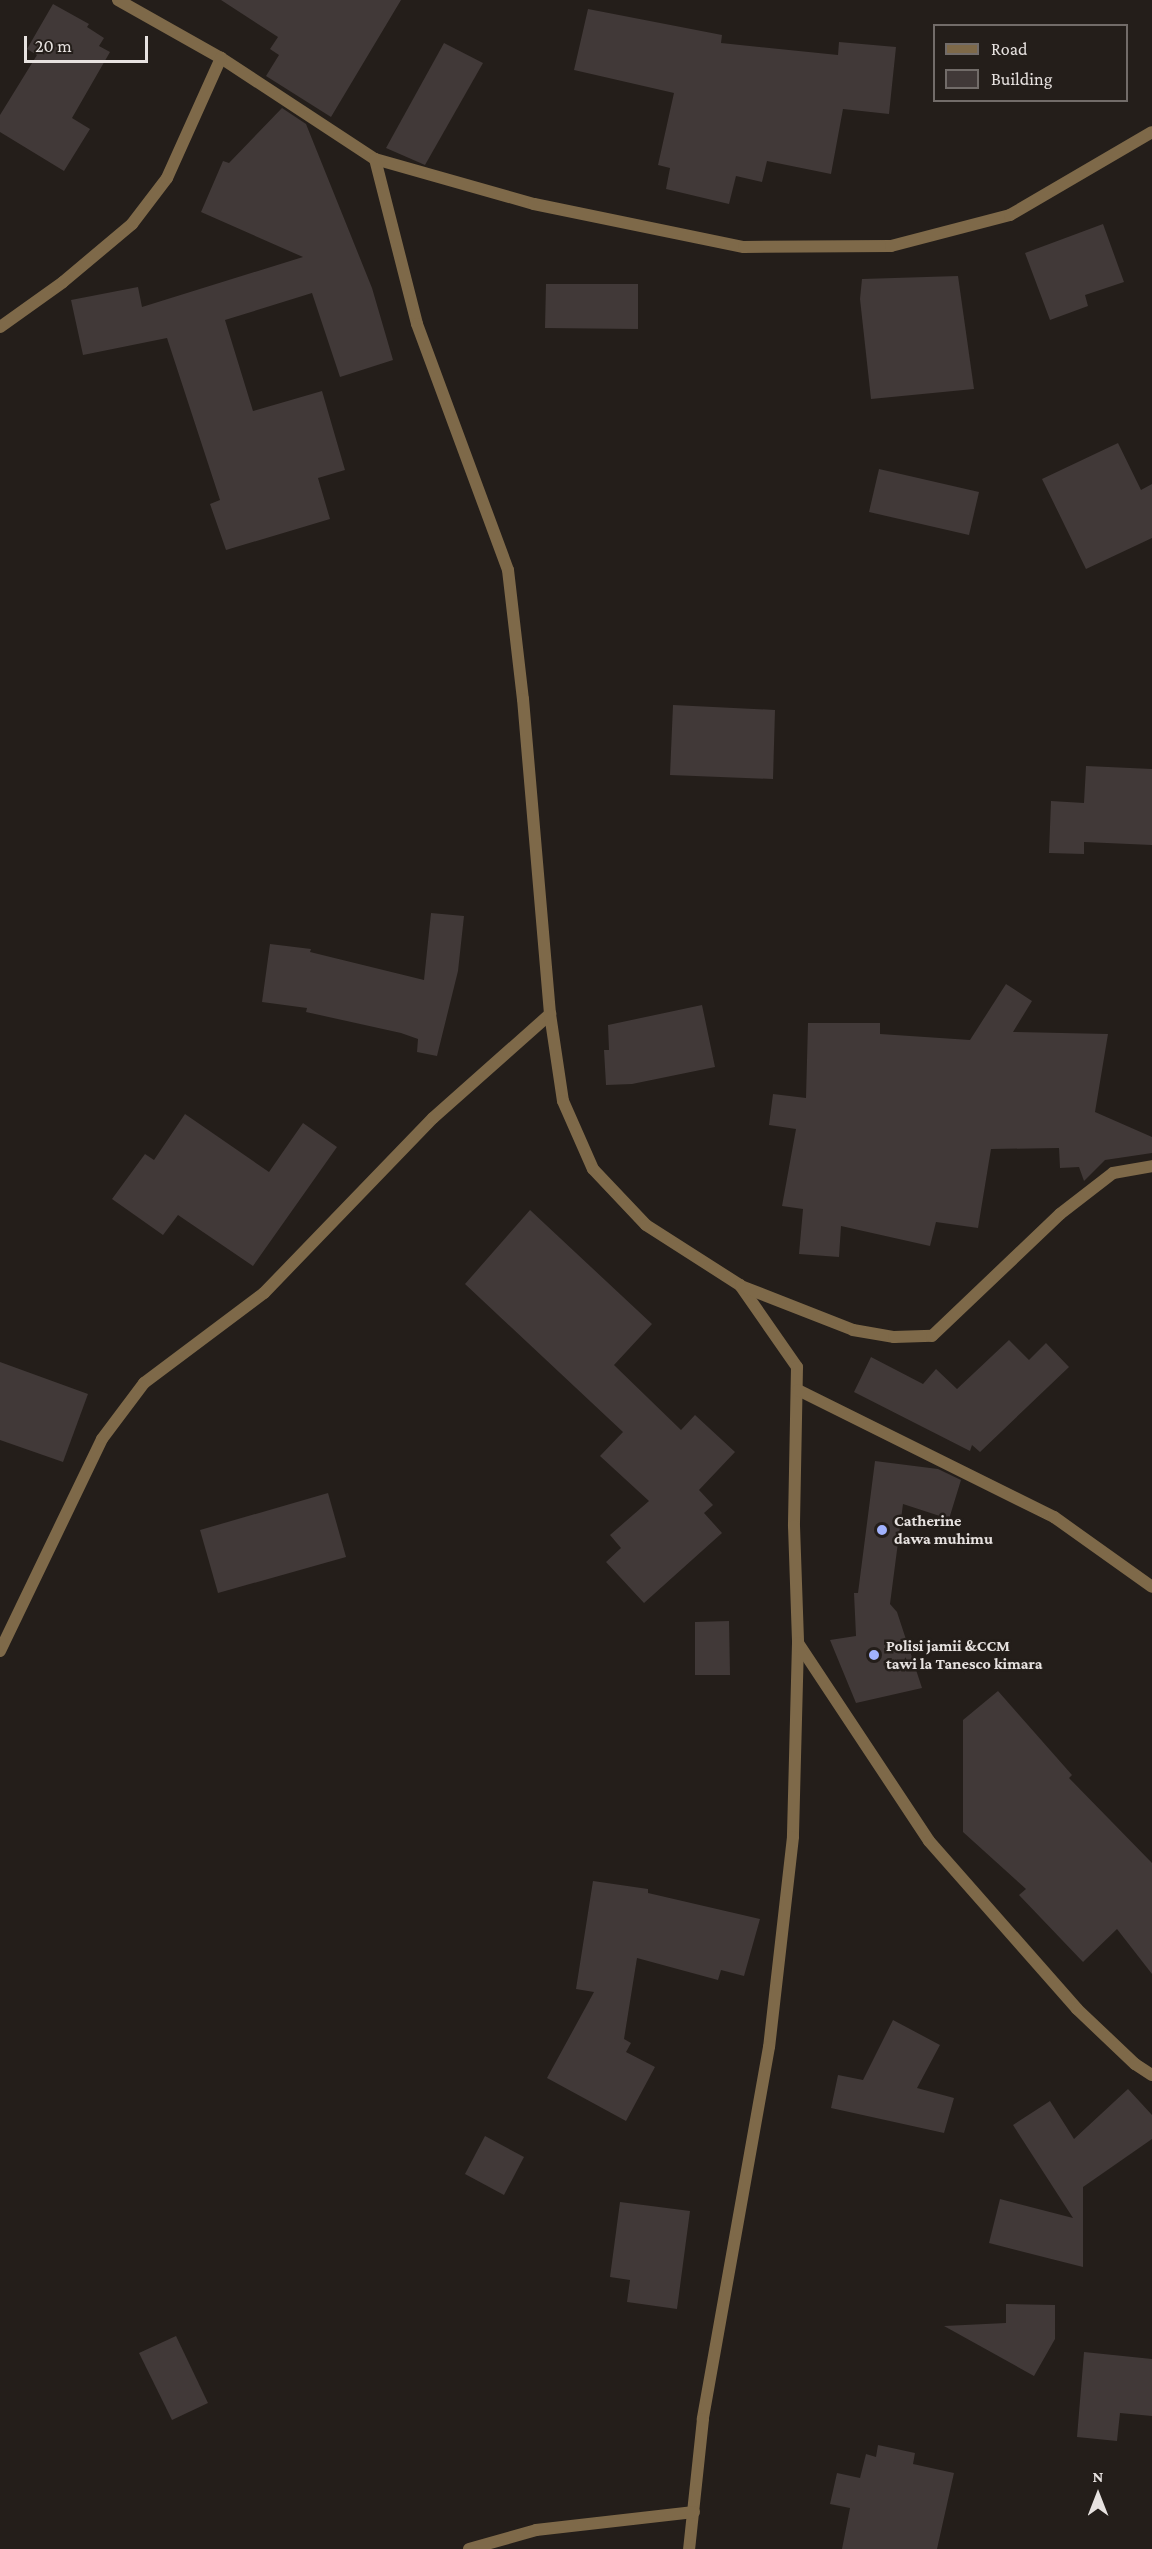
<!DOCTYPE html>
<style>
body{margin:0}
#map{position:relative;width:1152px;height:2549px;overflow:hidden;background:#241e1a;font-family:"Crimson Pro",serif}
div>[style]{position:absolute}
.building>*{inset:0;background:#413938}
.lane>*{height:12px;margin:-6px;padding:0 6px;transform-origin:6px;border-radius:6px;background:#7e6949}
.street>*{height:12px;margin:-6px;padding:0 6px;transform-origin:6px;border-radius:6px;background:#7e6949}
.dots>*{width:16px;height:16px;translate:-50% -50%;box-sizing:border-box;border:3px solid #241e1a;border-radius:50%}
span{translate:-50% -50%;white-space:nowrap;text-align:center;line-height:1.15;-webkit-text-stroke:5px #241e1a;paint-order:stroke}
.poi-label{font-size:16px;color:#e7e2e0;font-weight:700}
.left{translate:0 -50%;text-align:left}
.legend{position:absolute;left:933px;top:24px;width:195px;height:78px;box-sizing:border-box;background:#241e1a;border:2px solid #726c69;margin:0;padding:8px 10px;list-style:none;font-size:18px;color:#e7e2e0}
.legend li{display:flex;align-items:center;gap:12px;height:30px}
.legend b{width:30px;border:2px solid #726c69}
.north{position:absolute;left:1068px;top:2465px;width:60px;height:60px;-webkit-text-stroke:4px #241e1a;paint-order:stroke;rotate:0deg;font-size:16px;font-weight:700;line-height:24px;text-align:center;color:#e7e2e0}
.north::after{content:'';display:block;margin:auto;width:21px;height:27px;background:#e7e2e0;clip-path:polygon(50% 0,100% 100%,50% 72%,0 100%)}
.scale{position:absolute;left:24px;top:36px;width:124px;height:27px;box-sizing:border-box;border:3px solid #e7e2e0;border-top:0;padding-left:8px;font-size:18px;line-height:21px;white-space:nowrap;color:#e7e2e0;-webkit-text-stroke:4px #241e1a;paint-order:stroke}
</style>
<div id="map">
<div class="building">
<i style="clip-path:polygon(221px 0,401px 0,331px 117px,266px 76px,279px 55px,270px 49px,278px 37px)"></i>
<i style="clip-path:polygon(53px 4px,89px 24px,87px 27px,104px 38px,99px 46px,110px 52px,72px 118px,90px 129px,64px 171px,0 132px,0 115px,37px 55px,27px 49px)"></i>
<i style="clip-path:polygon(588px 9px,722px 35px,721px 43px,838px 55px,839px 42px,896px 47px,889px 114px,843px 109px,831px 174px,767px 161px,762px 182px,736px 176px,729px 204px,666px 189px,670px 168px,658px 165px,674px 93px,574px 70px)"></i>
<i style="clip-path:polygon(444px 43px,483px 63px,425px 165px,386px 148px)"></i>
<i style="clip-path:polygon(282px 108px,306px 124px,372px 288px,393px 360px,340px 377px,312px 293px,225px 320px,253px 411px,322px 391px,345px 470px,318px 478px,330px 519px,226px 550px,210px 504px,220px 500px,167px 338px,83px 355px,71px 300px,138px 287px,142px 307px,303px 257px,201px 212px,223px 161px,229px 163px)"></i>
<i style="clip-path:polygon(1103px 224px,1124px 282px,1085px 295px,1088px 306px,1050px 320px,1025px 253px)"></i>
<i style="clip-path:polygon(958px 276px,974px 389px,871px 399px,860px 299px,862px 279px)"></i>
<i style="clip-path:polygon(546px 284px,638px 284px,638px 329px,545px 328px)"></i>
<i style="clip-path:polygon(1118px 443px,1141px 490px,1152px 484px,1152px 538px,1086px 569px,1042px 479px)"></i>
<i style="clip-path:polygon(879px 469px,979px 492px,969px 535px,869px 512px)"></i>
<i style="clip-path:polygon(673px 705px,775px 710px,773px 779px,670px 775px)"></i>
<i style="clip-path:polygon(1086px 766px,1152px 769px,1152px 845px,1084px 842px,1084px 854px,1049px 853px,1051px 801px,1084px 803px)"></i>
<i style="clip-path:polygon(431px 913px,464px 916px,458px 971px,437px 1056px,417px 1052px,418px 1039px,401px 1033px,306px 1012px,307px 1008px,262px 1002px,270px 944px,311px 949px,310px 952px,424px 980px)"></i>
<i style="clip-path:polygon(1006px 984px,1032px 1001px,1013px 1032px,1108px 1034px,1095px 1112px,1152px 1137px,1152px 1153px,1105px 1160px,1084px 1181px,1079px 1167px,1060px 1168px,1059px 1148px,991px 1149px,978px 1228px,936px 1222px,930px 1246px,841px 1226px,839px 1257px,799px 1254px,803px 1209px,782px 1206px,796px 1129px,769px 1125px,773px 1094px,806px 1098px,808px 1023px,880px 1023px,880px 1034px,970px 1040px)"></i>
<i style="clip-path:polygon(702px 1005px,715px 1067px,632px 1084px,606px 1085px,604px 1050px,609px 1050px,608px 1025px)"></i>
<i style="clip-path:polygon(185px 1114px,269px 1172px,303px 1123px,337px 1147px,253px 1266px,178px 1215px,163px 1235px,112px 1199px,145px 1154px,154px 1160px)"></i>
<i style="clip-path:polygon(530px 1210px,652px 1324px,614px 1365px,681px 1430px,695px 1415px,735px 1452px,699px 1490px,713px 1505px,704px 1513px,722px 1533px,644px 1603px,606px 1562px,621px 1548px,610px 1535px,649px 1501px,600px 1456px,623px 1432px,465px 1284px)"></i>
<i style="clip-path:polygon(1009px 1340px,1029px 1360px,1046px 1343px,1069px 1367px,980px 1452px,972px 1445px,970px 1451px,854px 1392px,871px 1357px,923px 1384px,936px 1369px,957px 1389px)"></i>
<i style="clip-path:polygon(0 1362px,88px 1394px,63px 1462px,0 1440px)"></i>
<i style="clip-path:polygon(875px 1461px,938px 1469px,961px 1480px,949px 1519px,903px 1504px,890px 1604px,897px 1612px,922px 1688px,856px 1703px,830px 1640px,856px 1636px,854px 1593px,858px 1593px)"></i>
<i style="clip-path:polygon(328px 1493px,346px 1557px,218px 1593px,200px 1530px)"></i>
<i style="clip-path:polygon(729px 1621px,730px 1675px,695px 1675px,695px 1622px)"></i>
<i style="clip-path:polygon(998px 1691px,1072px 1775px,1069px 1778px,1152px 1863px,1152px 1974px,1117px 1929px,1083px 1962px,1019px 1895px,1026px 1889px,963px 1832px,963px 1720px)"></i>
<i style="clip-path:polygon(593px 1881px,648px 1889px,648px 1893px,760px 1919px,744px 1976px,721px 1970px,718px 1980px,637px 1958px,624px 2039px,631px 2043px,626px 2052px,655px 2067px,626px 2121px,547px 2078px,594px 1992px,576px 1989px)"></i>
<i style="clip-path:polygon(893px 2020px,940px 2045px,917px 2088px,954px 2098px,944px 2133px,831px 2108px,838px 2075px,863px 2080px)"></i>
<i style="clip-path:polygon(1128px 2089px,1152px 2115px,1152px 2139px,1083px 2187px,1083px 2267px,989px 2243px,1000px 2199px,1073px 2218px,1013px 2125px,1050px 2101px,1074px 2139px)"></i>
<i style="clip-path:polygon(485px 2136px,524px 2157px,504px 2195px,465px 2174px)"></i>
<i style="clip-path:polygon(620px 2202px,690px 2211px,677px 2309px,627px 2302px,630px 2280px,610px 2277px)"></i>
<i style="clip-path:polygon(1006px 2304px,1055px 2305px,1055px 2339px,1034px 2376px,944px 2326px,1006px 2323px)"></i>
<i style="clip-path:polygon(176px 2336px,208px 2403px,172px 2420px,139px 2353px)"></i>
<i style="clip-path:polygon(1084px 2352px,1152px 2359px,1152px 2416px,1120px 2413px,1117px 2441px,1077px 2437px)"></i>
<i style="clip-path:polygon(878px 2445px,915px 2453px,913px 2464px,954px 2473px,937px 2549px,842px 2549px,850px 2508px,830px 2504px,837px 2473px,860px 2478px,866px 2454px,876px 2457px)"></i>
</div>
<div class="lane">
<i style="left:0;top:1651px;width:235px;rotate:-64.3deg"></i>
<i style="left:102px;top:1439px;width:70px;rotate:-53.1deg"></i>
<i style="left:144px;top:1383px;width:150px;rotate:-36.9deg"></i>
<i style="left:264px;top:1293px;width:243px;rotate:-46deg"></i>
<i style="left:433px;top:1118px;width:157px;rotate:-41.6deg"></i>
</div>
<div class="street">
<i style="left:118px;top:0;width:118px;rotate:29.4deg"></i>
<i style="left:221px;top:58px;width:184px;rotate:33.3deg"></i>
<i style="left:375px;top:159px;width:165px;rotate:15.8deg"></i>
<i style="left:534px;top:204px;width:214px;rotate:11.6deg"></i>
<i style="left:744px;top:247px;width:147px;rotate:-0.4deg"></i>
<i style="left:891px;top:246px;width:123px;rotate:-14.6deg"></i>
<i style="left:1010px;top:215px;width:164px;rotate:-30.3deg"></i>
<i style="left:375px;top:159px;width:170px;rotate:75.7deg"></i>
<i style="left:417px;top:324px;width:262px;rotate:69.7deg"></i>
<i style="left:508px;top:570px;width:130px;rotate:83.4deg"></i>
<i style="left:523px;top:699px;width:316px;rotate:85.1deg"></i>
<i style="left:550px;top:1014px;width:88px;rotate:81.5deg"></i>
<i style="left:563px;top:1101px;width:74px;rotate:66.2deg"></i>
<i style="left:593px;top:1169px;width:77px;rotate:46.6deg"></i>
<i style="left:646px;top:1225px;width:112px;rotate:32.6deg"></i>
<i style="left:740px;top:1285px;width:100px;rotate:55.2deg"></i>
<i style="left:797px;top:1367px;width:159px;rotate:91.1deg"></i>
<i style="left:794px;top:1526px;width:117px;rotate:88deg"></i>
<i style="left:798px;top:1643px;width:194px;rotate:91.5deg"></i>
<i style="left:793px;top:1837px;width:211px;rotate:96.5deg"></i>
<i style="left:769px;top:2047px;width:378px;rotate:100.1deg"></i>
<i style="left:703px;top:2419px;width:131px;rotate:96.1deg"></i>
<i style="left:0;top:327px;width:77px;rotate:-35.5deg"></i>
<i style="left:63px;top:282px;width:90px;rotate:-40deg"></i>
<i style="left:132px;top:224px;width:58px;rotate:-52.7deg"></i>
<i style="left:167px;top:178px;width:132px;rotate:-65.8deg"></i>
<i style="left:741px;top:1286px;width:120px;rotate:21.4deg"></i>
<i style="left:853px;top:1330px;width:42px;rotate:9.7deg"></i>
<i style="left:894px;top:1337px;width:38px;rotate:-2deg"></i>
<i style="left:932px;top:1336px;width:177px;rotate:-43.6deg"></i>
<i style="left:1060px;top:1214px;width:67px;rotate:-37.7deg"></i>
<i style="left:1113px;top:1173px;width:40px;rotate:-10deg"></i>
<i style="left:798px;top:1390px;width:286px;rotate:26.4deg"></i>
<i style="left:1054px;top:1517px;width:120px;rotate:35.5deg"></i>
<i style="left:798px;top:1643px;width:237px;rotate:56.5deg"></i>
<i style="left:929px;top:1841px;width:224px;rotate:48.6deg"></i>
<i style="left:1077px;top:2009px;width:80px;rotate:43.5deg"></i>
<i style="left:1135px;top:2064px;width:20px;rotate:33deg"></i>
<i style="left:469px;top:2549px;width:70px;rotate:-15.8deg"></i>
<i style="left:536px;top:2530px;width:159px;rotate:-6.5deg"></i>
</div>
<div class="dots">
<i style="left:882px;top:1530px;background:#a1b2fd"></i>
<i style="left:874px;top:1655px;background:#a1b2fd"></i>
</div>
<div class="poi-label">
<span class="left" style="left:894px;top:1530px">Catherine<br>dawa muhimu</span>
<span class="left" style="left:886px;top:1655px">Polisi jamii &amp;CCM<br>tawi la Tanesco kimara</span>
</div>
<ul class="legend">
<li><b style="height:8px;background:#7e6949"></b>Road</li>
<li><b style="height:16px;background:#413938"></b>Building</li>
</ul>
<div class="north">N</div>
<div class="scale">20 m</div>
</div>
